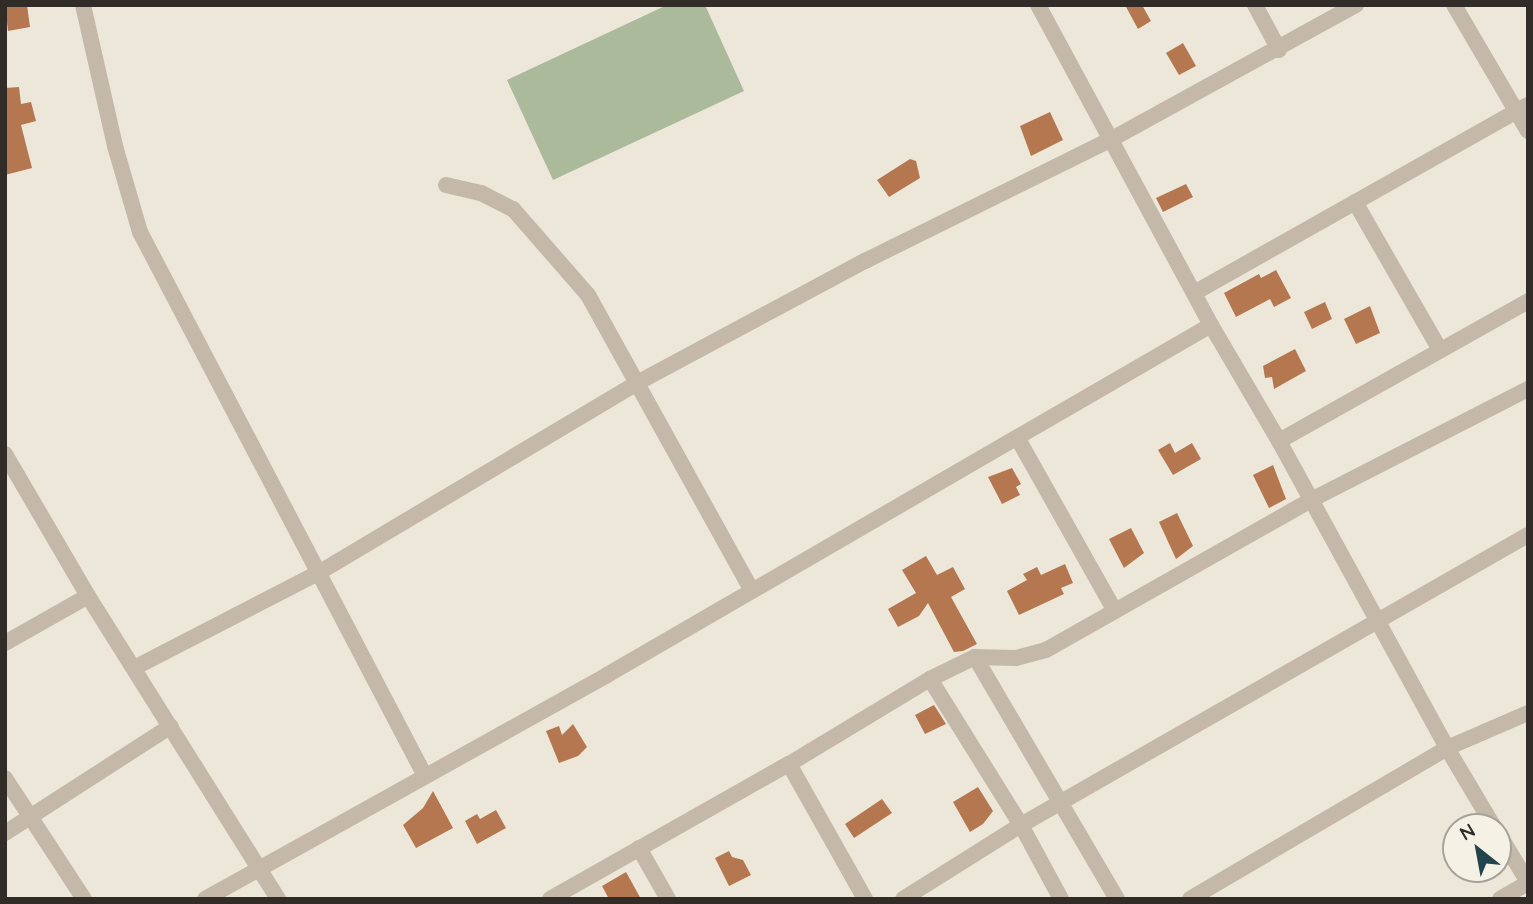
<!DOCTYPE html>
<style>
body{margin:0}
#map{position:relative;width:1533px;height:904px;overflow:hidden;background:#ede7da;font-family:Quicksand,sans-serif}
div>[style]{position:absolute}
.green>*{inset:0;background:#acba9c}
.building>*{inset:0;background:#b57750}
.minor>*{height:16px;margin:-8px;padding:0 8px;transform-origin:8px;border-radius:8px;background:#c4b9a8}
span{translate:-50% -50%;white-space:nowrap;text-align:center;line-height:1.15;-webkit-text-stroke:5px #f6f1e5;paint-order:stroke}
.frame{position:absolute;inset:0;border:7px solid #312c27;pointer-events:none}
.north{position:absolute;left:1442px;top:813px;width:70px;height:70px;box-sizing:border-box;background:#f6f1e5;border:2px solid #a7a299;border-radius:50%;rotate:329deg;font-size:19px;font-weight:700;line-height:28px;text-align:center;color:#312c27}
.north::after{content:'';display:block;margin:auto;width:24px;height:32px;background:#22444d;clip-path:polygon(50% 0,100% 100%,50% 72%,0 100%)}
</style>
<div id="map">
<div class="green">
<i style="clip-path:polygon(667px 5px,705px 5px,744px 91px,553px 180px,507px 80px)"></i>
</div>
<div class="building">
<i style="clip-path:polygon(5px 5px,27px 5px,30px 27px,8px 31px)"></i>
<i style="clip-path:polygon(1125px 5px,1142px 5px,1151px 21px,1138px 29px)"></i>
<i style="clip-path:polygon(1183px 43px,1196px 66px,1179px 75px,1166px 53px)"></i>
<i style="clip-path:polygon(19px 87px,21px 104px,31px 102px,36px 121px,21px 125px,32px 168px,5px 175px,5px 88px)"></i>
<i style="clip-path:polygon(1050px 112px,1063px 140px,1031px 156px,1020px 126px)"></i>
<i style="clip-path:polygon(910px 159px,916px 161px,920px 178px,889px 197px,877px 180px)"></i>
<i style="clip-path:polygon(1186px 184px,1193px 197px,1163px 212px,1156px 198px)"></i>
<i style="clip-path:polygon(1276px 270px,1291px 298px,1274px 307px,1270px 299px,1236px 317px,1224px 293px,1259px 274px,1261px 278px)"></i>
<i style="clip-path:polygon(1325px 302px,1332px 319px,1312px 329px,1304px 312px)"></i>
<i style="clip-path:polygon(1370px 306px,1380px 333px,1356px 344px,1344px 319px)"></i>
<i style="clip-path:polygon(1295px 349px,1306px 371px,1274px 389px,1272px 377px,1265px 378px,1263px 366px)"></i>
<i style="clip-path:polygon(1170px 443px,1175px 453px,1192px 443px,1201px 459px,1173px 475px,1158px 450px)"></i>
<i style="clip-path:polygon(1273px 465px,1286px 499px,1269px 508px,1253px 475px)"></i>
<i style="clip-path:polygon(1012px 468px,1021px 484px,1016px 487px,1020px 495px,1002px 504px,988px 477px)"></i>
<i style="clip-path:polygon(1177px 513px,1193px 546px,1176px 559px,1159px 522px)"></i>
<i style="clip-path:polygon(1131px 528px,1144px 553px,1124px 568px,1109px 539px)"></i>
<i style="clip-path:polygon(926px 556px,937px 575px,953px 567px,965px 589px,951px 597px,977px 644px,963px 651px,954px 652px,928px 603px,919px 616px,898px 627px,888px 609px,916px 593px,902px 570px)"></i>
<i style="clip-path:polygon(1065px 564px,1073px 583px,1061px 588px,1064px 594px,1019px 615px,1007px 591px,1027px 580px,1023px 574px,1037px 567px,1041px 575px)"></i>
<i style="clip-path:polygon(934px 705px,946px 724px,925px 734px,915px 715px)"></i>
<i style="clip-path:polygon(573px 724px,587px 747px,578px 756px,559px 763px,546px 731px,559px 726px,562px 735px)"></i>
<i style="clip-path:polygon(978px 787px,993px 811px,983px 824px,970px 832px,953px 802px)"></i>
<i style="clip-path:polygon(433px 791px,453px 828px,416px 848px,403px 825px,423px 808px)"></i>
<i style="clip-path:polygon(882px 799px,892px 813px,854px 838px,845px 824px)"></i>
<i style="clip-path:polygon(496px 810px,506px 828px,477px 844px,465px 821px,477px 814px,480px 819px)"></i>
<i style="clip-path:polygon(729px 851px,732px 857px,743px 860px,751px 875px,729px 886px,715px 858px)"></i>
<i style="clip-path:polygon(626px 872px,641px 899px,609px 899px,602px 886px)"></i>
</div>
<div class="minor">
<i style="left:83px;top:5px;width:145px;rotate:77.2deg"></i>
<i style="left:115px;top:146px;width:90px;rotate:73.8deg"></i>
<i style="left:140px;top:232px;width:614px;rotate:62.35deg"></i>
<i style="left:1038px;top:5px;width:364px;rotate:61.6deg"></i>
<i style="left:1211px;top:325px;width:134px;rotate:59.6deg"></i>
<i style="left:1279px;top:441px;width:350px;rotate:61.3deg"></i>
<i style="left:1447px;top:748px;width:92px;rotate:59.3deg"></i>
<i style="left:1255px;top:5px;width:51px;rotate:61.9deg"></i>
<i style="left:1454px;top:5px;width:146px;rotate:59.6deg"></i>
<i style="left:446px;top:185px;width:36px;rotate:13deg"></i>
<i style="left:481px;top:193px;width:36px;rotate:27deg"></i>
<i style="left:513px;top:209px;width:114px;rotate:48.9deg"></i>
<i style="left:588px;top:295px;width:338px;rotate:61deg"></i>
<i style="left:1355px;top:202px;width:171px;rotate:60.1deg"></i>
<i style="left:1194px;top:293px;width:383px;rotate:-29.4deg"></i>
<i style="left:1018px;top:439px;width:197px;rotate:60.6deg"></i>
<i style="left:1279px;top:441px;width:286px;rotate:-29.3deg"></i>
<i style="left:5px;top:454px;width:164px;rotate:59.7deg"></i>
<i style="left:88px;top:596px;width:358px;rotate:57.9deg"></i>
<i style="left:5px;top:643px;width:95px;rotate:-29.5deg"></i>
<i style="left:975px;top:657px;width:281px;rotate:59.6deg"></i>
<i style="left:134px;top:668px;width:209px;rotate:-27.3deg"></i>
<i style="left:320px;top:572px;width:369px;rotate:-30.8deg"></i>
<i style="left:637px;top:383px;width:259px;rotate:-28.2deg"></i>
<i style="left:865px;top:261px;width:273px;rotate:-26.3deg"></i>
<i style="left:1110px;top:140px;width:281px;rotate:-28.8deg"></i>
<i style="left:930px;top:679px;width:172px;rotate:58.1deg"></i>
<i style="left:1021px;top:825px;width:84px;rotate:61.6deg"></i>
<i style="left:789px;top:764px;width:155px;rotate:60.6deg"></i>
<i style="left:5px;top:778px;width:145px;rotate:56.9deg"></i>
<i style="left:5px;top:833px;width:197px;rotate:-32.8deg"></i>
<i style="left:1498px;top:833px;width:57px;rotate:58.5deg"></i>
<i style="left:639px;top:848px;width:59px;rotate:60.4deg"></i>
<i style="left:205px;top:899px;width:460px;rotate:-29.1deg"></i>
<i style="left:607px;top:675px;width:698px;rotate:-30.09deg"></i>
<i style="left:550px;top:899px;width:274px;rotate:-29.5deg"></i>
<i style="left:789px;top:764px;width:165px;rotate:-31.1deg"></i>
<i style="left:930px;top:679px;width:50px;rotate:-26.1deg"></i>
<i style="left:975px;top:657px;width:41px;rotate:1.4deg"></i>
<i style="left:1016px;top:658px;width:31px;rotate:-15deg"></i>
<i style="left:1046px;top:650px;width:305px;rotate:-29.5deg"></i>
<i style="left:1311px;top:500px;width:244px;rotate:-27.1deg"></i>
<i style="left:903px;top:899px;width:139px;rotate:-32.1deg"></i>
<i style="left:1021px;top:825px;width:584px;rotate:-29.77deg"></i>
<i style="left:1190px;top:899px;width:298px;rotate:-30.4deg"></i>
<i style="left:1447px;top:748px;width:88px;rotate:-23.4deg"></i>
<i style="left:1500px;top:899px;width:32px;rotate:-30deg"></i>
</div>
<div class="frame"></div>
<div class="north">N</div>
</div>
